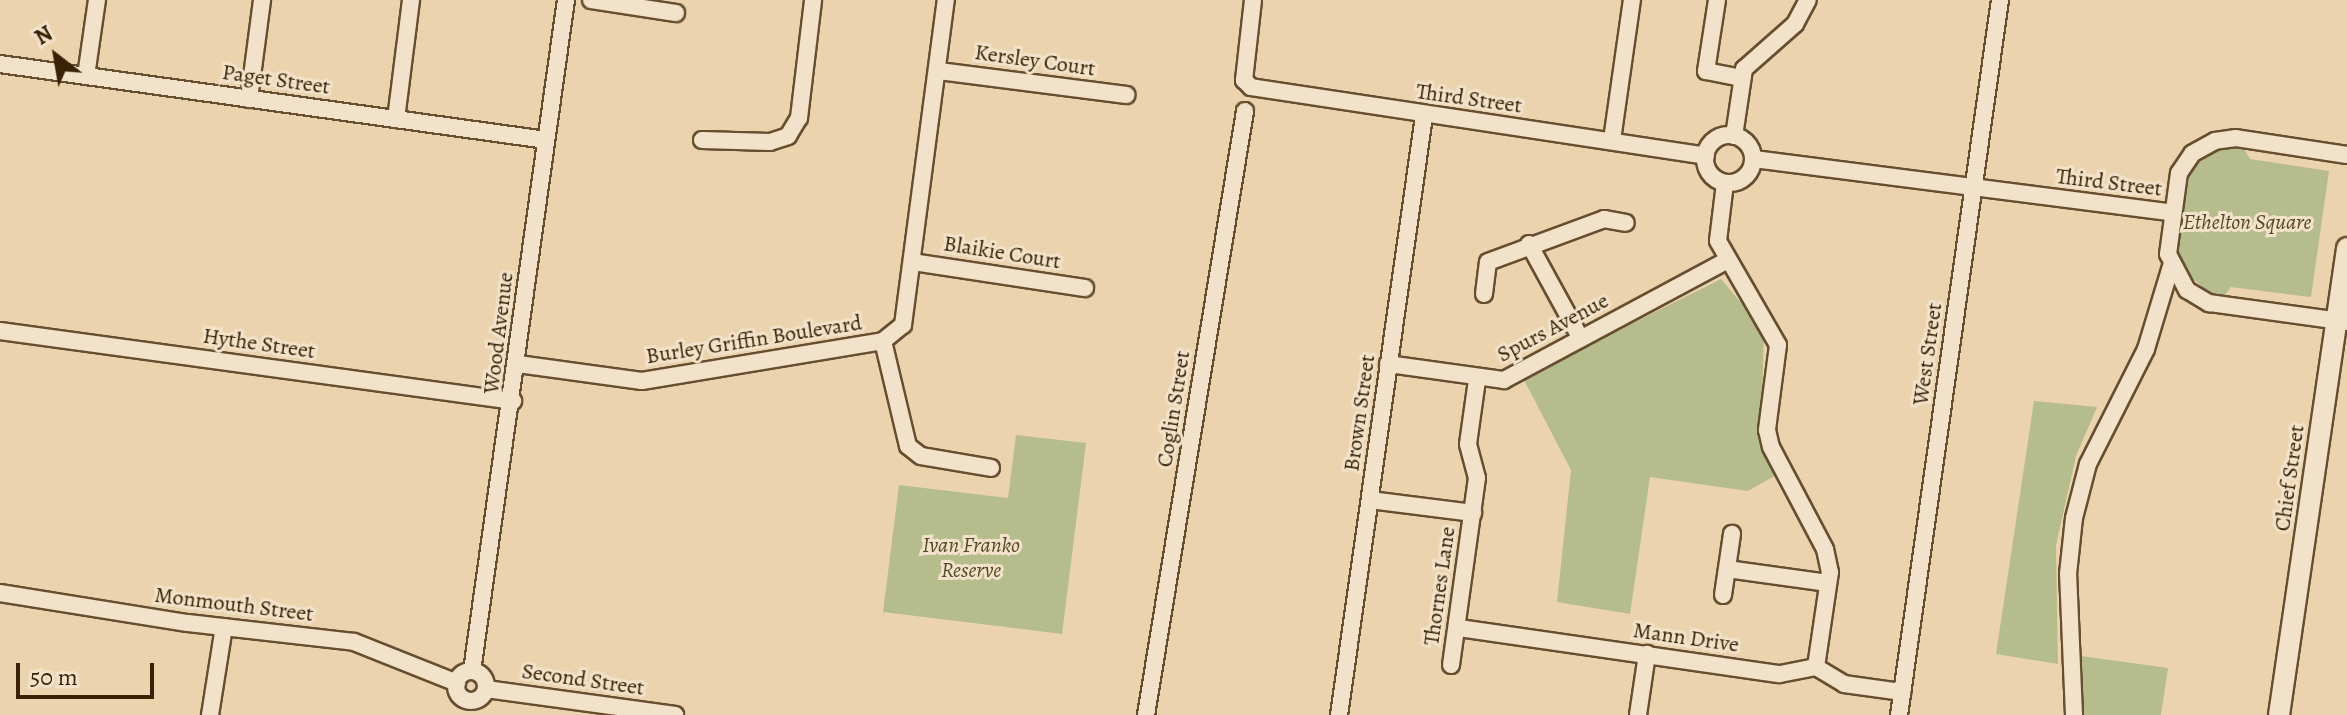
<!DOCTYPE html>
<style>
body{margin:0}
#map{position:relative;width:2347px;height:715px;overflow:hidden;background:#ebd3ae;font-family:Alegreya,serif}
div>[style]{position:absolute}
.green>*{inset:0;background:#b5bd8c}
.roads{filter:drop-shadow(2px 0 #664e2f) drop-shadow(-2px 0 #664e2f) drop-shadow(0 2px #664e2f) drop-shadow(0 -2px #664e2f)}
.minor>*{height:16px;margin:-8px;padding:0 8px;transform-origin:8px;border-radius:8px;background:#f2e2ca}
.minor>.ring{margin:-8px;padding:0;box-sizing:content-box;background:none;border:16px solid #f2e2ca;border-radius:50%}
.tertiary>*{height:20px;margin:-10px;padding:0 10px;transform-origin:10px;border-radius:10px;background:#f2e2ca}
span{translate:-50% -50%;white-space:nowrap;text-align:center;line-height:1.15;-webkit-text-stroke:6px #f2e2ca;paint-order:stroke}
.street-label{font-size:22px;color:#392205}
.park-label{font-size:22px;color:#584927;font-style:italic}
.north{position:absolute;left:16px;top:16px;width:80px;height:80px;-webkit-text-stroke:6px #f2e2ca;paint-order:stroke;rotate:329deg;font-size:22px;font-weight:700;line-height:32px;text-align:center;color:#392205}
.north::after{content:'';display:block;margin:auto;width:28px;height:36px;background:#392205;clip-path:polygon(50% 0,100% 100%,50% 72%,0 100%)}
.scale{position:absolute;left:16px;top:663px;width:138px;height:36px;box-sizing:border-box;border:4px solid #392205;border-top:0;padding-left:10px;font-size:24px;line-height:28px;white-space:nowrap;color:#392205;-webkit-text-stroke:6px #f2e2ca;paint-order:stroke}
</style>
<div id="map">
<div class="green">
<i style="clip-path:polygon(2223px 147px,2244px 149px,2250px 159px,2329px 171px,2311px 297px,2231px 287px,2225px 295px,2210px 294px,2182px 268px,2177px 250px,2186px 182px,2193px 166px)"></i>
<i style="clip-path:polygon(1721px 279px,1764px 330px,1761px 437px,1778px 474px,1748px 491px,1650px 477px,1630px 614px,1557px 602px,1571px 470px,1523px 378px)"></i>
<i style="clip-path:polygon(2034px 401px,2097px 407px,2076px 456px,2056px 545px,2058px 664px,1996px 654px)"></i>
<i style="clip-path:polygon(1016px 435px,1086px 443px,1062px 634px,883px 612px,899px 485px,1008px 498px)"></i>
<i style="clip-path:polygon(2081px 656px,2168px 668px,2161px 715px,2083px 715px)"></i>
</div>
<div class="roads">
<div class="minor">
<i style="left:591px;top:0;width:86px;rotate:8.7deg"></i>
<i style="left:1253px;top:0;width:81px;rotate:96.4deg"></i>
<i style="left:1244px;top:80px;width:10px;rotate:45deg"></i>
<i style="left:1251px;top:87px;width:460px;rotate:8.6deg"></i>
<i style="left:1717px;top:0;width:72px;rotate:98.8deg"></i>
<i style="left:1706px;top:71px;width:37px;rotate:11deg"></i>
<i style="left:0;top:64px;width:551px;rotate:7.92deg"></i>
<i style="left:939px;top:71px;width:189px;rotate:7.3deg"></i>
<i style="left:86px;top:76px;width:77px;rotate:-81.8deg"></i>
<i style="left:249px;top:99px;width:100px;rotate:-82.5deg"></i>
<i style="left:396px;top:119px;width:120px;rotate:-82.8deg"></i>
<i class="ring" style="left:1705px;top:135px;width:32px;height:32px"></i>
<i style="left:1734px;top:136px;width:68px;rotate:-81.5deg"></i>
<i style="left:1744px;top:69px;width:68px;rotate:-41.4deg"></i>
<i style="left:1795px;top:24px;width:27px;rotate:-62deg"></i>
<i style="left:702px;top:140px;width:68px;rotate:1.7deg"></i>
<i style="left:770px;top:142px;width:19px;rotate:-18deg"></i>
<i style="left:788px;top:136px;width:21px;rotate:-59deg"></i>
<i style="left:799px;top:118px;width:119px;rotate:-83.2deg"></i>
<i style="left:1612px;top:140px;width:141px;rotate:-81.9deg"></i>
<i style="left:2347px;top:155px;width:112px;rotate:-171.3deg"></i>
<i style="left:2236px;top:138px;width:21px;rotate:172deg"></i>
<i style="left:2215px;top:141px;width:26px;rotate:151deg"></i>
<i style="left:2192px;top:154px;width:23px;rotate:124deg"></i>
<i style="left:2179px;top:173px;width:82px;rotate:97.7deg"></i>
<i style="left:2168px;top:254px;width:41px;rotate:62.2deg"></i>
<i style="left:2187px;top:290px;width:26px;rotate:31deg"></i>
<i style="left:2209px;top:303px;width:139px;rotate:7.8deg"></i>
<i style="left:1754px;top:159px;width:422px;rotate:7.3deg"></i>
<i style="left:1725px;top:183px;width:58px;rotate:96.9deg"></i>
<i style="left:1718px;top:241px;width:120px;rotate:60deg"></i>
<i style="left:1778px;top:345px;width:86px;rotate:97.4deg"></i>
<i style="left:1767px;top:430px;width:17px;rotate:77deg"></i>
<i style="left:1771px;top:447px;width:115px;rotate:62.1deg"></i>
<i style="left:1825px;top:549px;width:24px;rotate:78deg"></i>
<i style="left:1830px;top:572px;width:96px;rotate:98.4deg"></i>
<i style="left:1529px;top:244px;width:108px;rotate:61.3deg"></i>
<i style="left:913px;top:262px;width:174px;rotate:8.6deg"></i>
<i style="left:1484px;top:294px;width:32px;rotate:-83deg"></i>
<i style="left:1488px;top:262px;width:124px;rotate:-20.3deg"></i>
<i style="left:1604px;top:219px;width:22px;rotate:10deg"></i>
<i style="left:0;top:331px;width:518px;rotate:7.77deg"></i>
<i style="left:883px;top:341px;width:108px;rotate:76.6deg"></i>
<i style="left:908px;top:446px;width:16px;rotate:38deg"></i>
<i style="left:921px;top:456px;width:71px;rotate:9.7deg"></i>
<i style="left:518px;top:364px;width:125px;rotate:7.8deg"></i>
<i style="left:642px;top:381px;width:244px;rotate:-9.4deg"></i>
<i style="left:883px;top:341px;width:26px;rotate:-39deg"></i>
<i style="left:903px;top:325px;width:328px;rotate:-82.5deg"></i>
<i style="left:1388px;top:364px;width:117px;rotate:7.9deg"></i>
<i style="left:1504px;top:380px;width:252px;rotate:-28.2deg"></i>
<i style="left:1370px;top:500px;width:104px;rotate:7.2deg"></i>
<i style="left:1727px;top:569px;width:102px;rotate:7.9deg"></i>
<i style="left:0;top:593px;width:190px;rotate:9.1deg"></i>
<i style="left:188px;top:623px;width:167px;rotate:6.5deg"></i>
<i style="left:354px;top:642px;width:111px;rotate:21.7deg"></i>
<i style="left:1723px;top:595px;width:62px;rotate:-81.6deg"></i>
<i style="left:1459px;top:628px;width:324px;rotate:8.2deg"></i>
<i style="left:1780px;top:674px;width:37px;rotate:-11deg"></i>
<i style="left:1816px;top:667px;width:33px;rotate:31deg"></i>
<i style="left:1844px;top:684px;width:59px;rotate:7.9deg"></i>
<i style="left:1451px;top:665px;width:189px;rotate:-82.1deg"></i>
<i style="left:1477px;top:478px;width:35px;rotate:-105deg"></i>
<i style="left:1468px;top:444px;width:65px;rotate:-82deg"></i>
<i style="left:472px;top:671px;width:678px;rotate:-82.03deg"></i>
<i class="ring" style="left:456px;top:671px;width:14px;height:14px"></i>
<i style="left:486px;top:689px;width:191px;rotate:7.8deg"></i>
<i style="left:210px;top:715px;width:89px;rotate:-81deg"></i>
<i style="left:1146px;top:715px;width:612px;rotate:-80.69deg"></i>
<i style="left:1339px;top:715px;width:605px;rotate:-81.92deg"></i>
<i style="left:1638px;top:715px;width:62px;rotate:-81.6deg"></i>
<i style="left:1899px;top:715px;width:722px;rotate:-81.96deg"></i>
<i style="left:2074px;top:715px;width:141px;rotate:-92.4deg"></i>
<i style="left:2068px;top:574px;width:56px;rotate:-83.9deg"></i>
<i style="left:2074px;top:518px;width:56px;rotate:-75.5deg"></i>
<i style="left:2088px;top:464px;width:129px;rotate:-63.2deg"></i>
<i style="left:2146px;top:349px;width:87px;rotate:-73.2deg"></i>
</div>
<div class="tertiary">
<i style="left:2279px;top:715px;width:472px;rotate:-81.7deg"></i>
</div>
</div>
<div class="street-label">
<span style="left:1035px;top:61px;rotate:8deg">Kersley Court</span>
<span style="left:276px;top:80px;rotate:8deg">Paget Street</span>
<span style="left:1469px;top:99px;rotate:8deg">Third Street</span>
<span style="left:2109px;top:183px;rotate:7deg">Third Street</span>
<span style="left:1002px;top:253px;rotate:9deg">Blaikie Court</span>
<span style="left:1553px;top:328px;rotate:-28deg">Spurs Avenue</span>
<span style="left:499px;top:333px;rotate:-83deg">Wood Avenue</span>
<span style="left:754px;top:340px;rotate:-9deg">Burley Griffin Boulevard</span>
<span style="left:259px;top:344px;rotate:8deg">Hythe Street</span>
<span style="left:1928px;top:354px;rotate:-82deg">West Street</span>
<span style="left:1174px;top:409px;rotate:-81deg">Coglin Street</span>
<span style="left:1360px;top:413px;rotate:-82deg">Brown Street</span>
<span style="left:2290px;top:478px;rotate:-82deg">Chief Street</span>
<span style="left:1440px;top:586px;rotate:-82deg">Thornes Lane</span>
<span style="left:234px;top:605px;rotate:7deg">Monmouth Street</span>
<span style="left:1686px;top:638px;rotate:8deg">Mann Drive</span>
<span style="left:583px;top:680px;rotate:8deg">Second Street</span>
</div>
<div class="park-label">
<span style="left:2247px;top:223px">Ethelton Square</span>
<span style="left:971px;top:558px">Ivan Franko<br>Reserve</span>
</div>
<div class="north">N</div>
<div class="scale">50 m</div>
</div>
